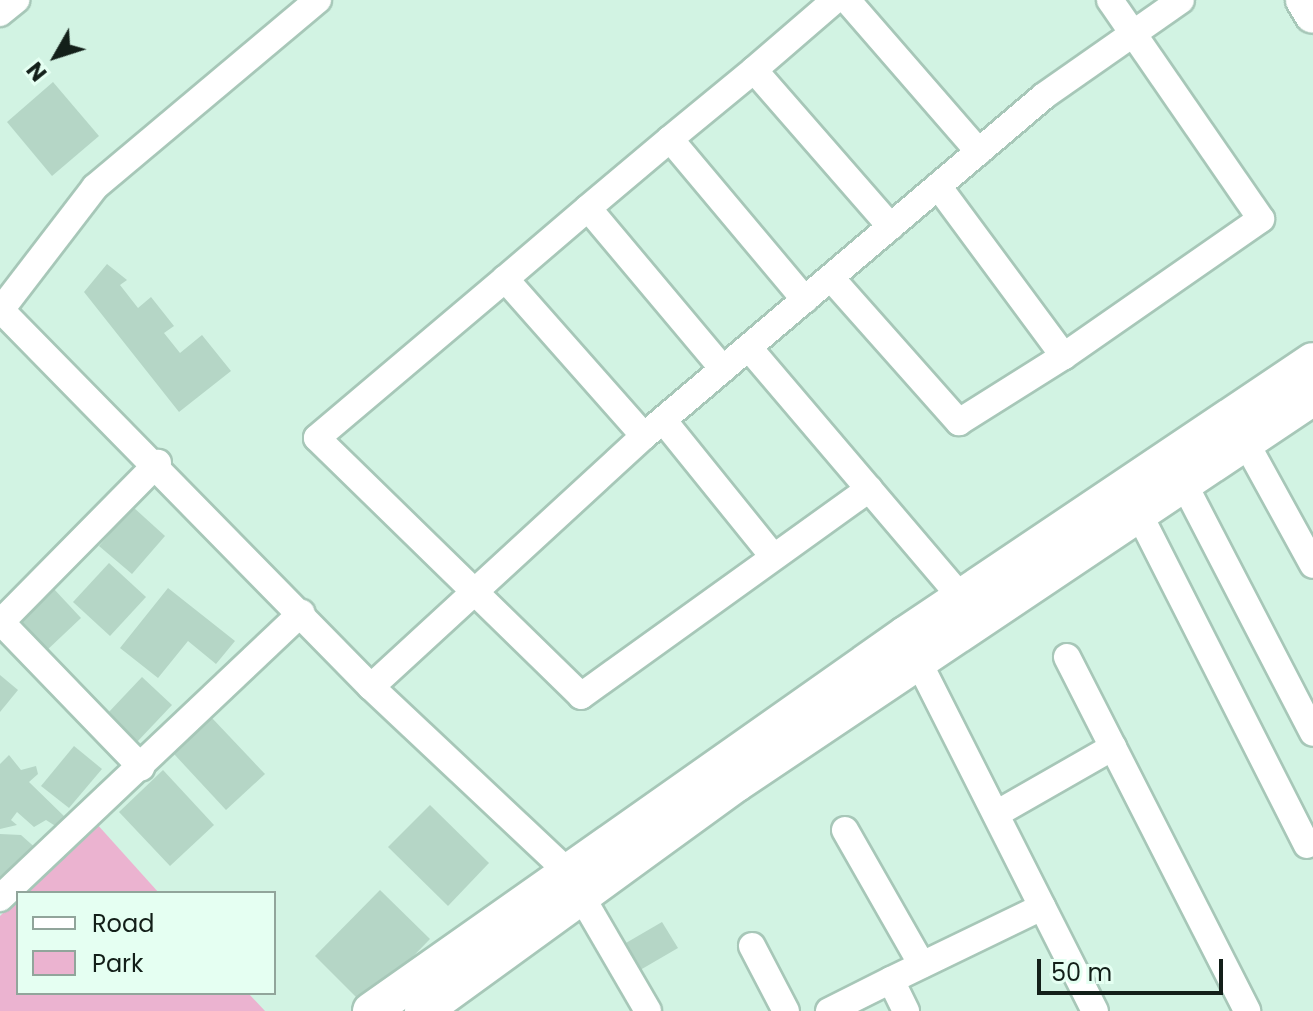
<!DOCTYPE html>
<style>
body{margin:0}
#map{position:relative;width:1313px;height:1011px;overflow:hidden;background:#d2f3e3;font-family:Poppins,sans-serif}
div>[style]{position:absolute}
.green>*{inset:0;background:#ebb3d0}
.building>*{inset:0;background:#b5d6c6}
.roads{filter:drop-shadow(2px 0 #a7c7b8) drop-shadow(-2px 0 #a7c7b8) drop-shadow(0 2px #a7c7b8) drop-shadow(0 -2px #a7c7b8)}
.street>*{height:26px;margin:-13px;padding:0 13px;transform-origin:13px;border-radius:13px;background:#fff}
.secondary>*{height:36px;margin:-18px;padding:0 18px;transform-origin:18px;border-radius:18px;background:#fff}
span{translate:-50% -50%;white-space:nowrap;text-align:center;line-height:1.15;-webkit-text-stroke:8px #e5fff2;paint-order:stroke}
.legend{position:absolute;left:16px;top:891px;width:260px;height:104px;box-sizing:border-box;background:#e5fff2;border:2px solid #91a59b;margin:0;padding:10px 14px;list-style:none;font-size:24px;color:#131f19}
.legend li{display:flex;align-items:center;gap:16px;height:40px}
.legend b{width:40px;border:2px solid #91a59b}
.north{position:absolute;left:16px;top:16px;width:80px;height:80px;-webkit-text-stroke:6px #e5fff2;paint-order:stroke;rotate:231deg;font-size:22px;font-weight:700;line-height:32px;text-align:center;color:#131f19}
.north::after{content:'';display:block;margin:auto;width:28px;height:36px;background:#131f19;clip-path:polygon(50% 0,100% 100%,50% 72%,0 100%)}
.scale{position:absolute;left:1037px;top:959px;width:186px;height:36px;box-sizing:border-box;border:4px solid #131f19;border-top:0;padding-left:10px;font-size:24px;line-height:28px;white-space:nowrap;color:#131f19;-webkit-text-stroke:6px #e5fff2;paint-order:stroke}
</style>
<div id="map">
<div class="green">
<i style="clip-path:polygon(96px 823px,159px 893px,23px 893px)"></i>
<i style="clip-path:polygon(18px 898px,18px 993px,248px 993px,265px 1011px,0 1011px,0 916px)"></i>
</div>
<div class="building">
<i style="clip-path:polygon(53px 82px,99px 136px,52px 176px,7px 122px)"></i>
<i style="clip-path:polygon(107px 264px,127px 280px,120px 285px,138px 308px,151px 297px,174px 326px,164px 333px,180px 353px,202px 335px,231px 371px,179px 412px,84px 292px)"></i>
<i style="clip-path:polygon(133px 507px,165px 536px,132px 574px,99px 546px)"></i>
<i style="clip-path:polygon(109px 563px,146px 597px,110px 636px,73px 602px)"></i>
<i style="clip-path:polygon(53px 588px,81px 618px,45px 652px,16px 622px)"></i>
<i style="clip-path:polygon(168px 588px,235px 641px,216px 664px,188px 641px,158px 678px,120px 648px)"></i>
<i style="clip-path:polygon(0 675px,18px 690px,0 712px)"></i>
<i style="clip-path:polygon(142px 677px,172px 705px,137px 742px,107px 714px)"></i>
<i style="clip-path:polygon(212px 718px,265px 774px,226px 810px,174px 754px)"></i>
<i style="clip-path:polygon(74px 746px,102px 769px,69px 808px,41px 786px)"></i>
<i style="clip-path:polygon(9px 755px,21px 770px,36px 766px,38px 774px,29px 782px,67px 819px,57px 827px,46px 820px,34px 827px,17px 812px,11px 820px,17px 825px,0 829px,0 764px)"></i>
<i style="clip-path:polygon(163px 770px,214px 825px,170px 866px,119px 812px)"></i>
<i style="clip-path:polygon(430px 805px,489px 863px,448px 906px,388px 847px)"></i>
<i style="clip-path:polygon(0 834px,21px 835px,39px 851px,0 888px)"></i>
<i style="clip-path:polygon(380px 890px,430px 939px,365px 1006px,315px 956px)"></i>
<i style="clip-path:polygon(662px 922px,678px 948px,635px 973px,619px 947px)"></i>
</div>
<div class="roads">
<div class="street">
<i style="left:835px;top:0;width:107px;rotate:139.2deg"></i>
<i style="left:754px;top:70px;width:208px;rotate:48.9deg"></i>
<i style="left:847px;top:0;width:201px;rotate:49deg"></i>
<i style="left:0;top:13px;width:21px;rotate:-39deg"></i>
<i style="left:670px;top:139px;width:109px;rotate:-39.4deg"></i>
<i style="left:938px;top:186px;width:212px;rotate:53.5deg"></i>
<i style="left:1064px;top:356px;width:240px;rotate:-34.8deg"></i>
<i style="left:1261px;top:219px;width:266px;rotate:-124.6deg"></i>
<i style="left:831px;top:278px;width:193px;rotate:48.4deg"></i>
<i style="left:959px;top:422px;width:124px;rotate:-32.2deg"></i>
<i style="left:505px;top:279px;width:109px;rotate:-40.5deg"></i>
<i style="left:1px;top:310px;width:528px;rotate:45.54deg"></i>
<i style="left:371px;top:687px;width:267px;rotate:43.2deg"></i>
<i style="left:566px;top:870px;width:163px;rotate:59.8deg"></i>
<i style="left:0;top:311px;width:156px;rotate:-52.5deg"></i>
<i style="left:95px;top:187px;width:291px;rotate:-40deg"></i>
<i style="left:749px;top:348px;width:344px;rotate:49.6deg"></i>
<i style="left:723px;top:369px;width:210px;rotate:-130deg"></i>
<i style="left:588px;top:208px;width:107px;rotate:-40.1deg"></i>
<i style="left:670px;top:139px;width:210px;rotate:50deg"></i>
<i style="left:663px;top:420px;width:174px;rotate:51.1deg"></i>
<i style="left:644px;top:436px;width:210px;rotate:-131.5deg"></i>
<i style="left:505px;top:279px;width:246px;rotate:139.8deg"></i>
<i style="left:317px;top:438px;width:369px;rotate:44.3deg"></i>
<i style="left:581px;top:696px;width:355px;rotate:-35.7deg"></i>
<i style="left:1246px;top:443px;width:139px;rotate:61.2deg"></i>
<i style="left:1184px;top:484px;width:280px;rotate:62.6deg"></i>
<i style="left:1139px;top:514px;width:371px;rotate:63.1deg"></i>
<i style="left:1px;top:622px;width:202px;rotate:46deg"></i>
<i style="left:0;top:623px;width:225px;rotate:-45.4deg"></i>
<i style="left:910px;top:645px;width:410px;rotate:63.2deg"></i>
<i style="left:1067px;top:657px;width:397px;rotate:63deg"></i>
<i style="left:371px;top:687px;width:371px;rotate:-42.6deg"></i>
<i style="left:644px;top:436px;width:525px;rotate:-40.36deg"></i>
<i style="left:1044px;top:96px;width:167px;rotate:-35deg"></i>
<i style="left:996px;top:814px;width:135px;rotate:-29.8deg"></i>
<i style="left:845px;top:830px;width:155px;rotate:60.3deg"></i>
<i style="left:0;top:898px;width:415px;rotate:-43.4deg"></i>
<i style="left:752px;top:946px;width:73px;rotate:62.4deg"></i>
<i style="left:829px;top:1011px;width:69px;rotate:-26.6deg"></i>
<i style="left:906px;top:1011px;width:34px;rotate:-116deg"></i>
<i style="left:891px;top:980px;width:168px;rotate:-25.8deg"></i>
</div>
<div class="secondary">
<i style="left:1304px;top:0;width:17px;rotate:59deg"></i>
<i style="left:371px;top:1011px;width:653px;rotate:-35.15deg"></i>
<i style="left:905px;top:635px;width:491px;rotate:-33.9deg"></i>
<i style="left:423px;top:1011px;width:388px;rotate:-36deg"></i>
<i style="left:737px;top:783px;width:693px;rotate:-33.83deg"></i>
</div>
</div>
<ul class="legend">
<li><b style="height:10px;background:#fff"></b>Road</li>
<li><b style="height:22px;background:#ebb3d0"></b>Park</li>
</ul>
<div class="north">N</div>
<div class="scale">50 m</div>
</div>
